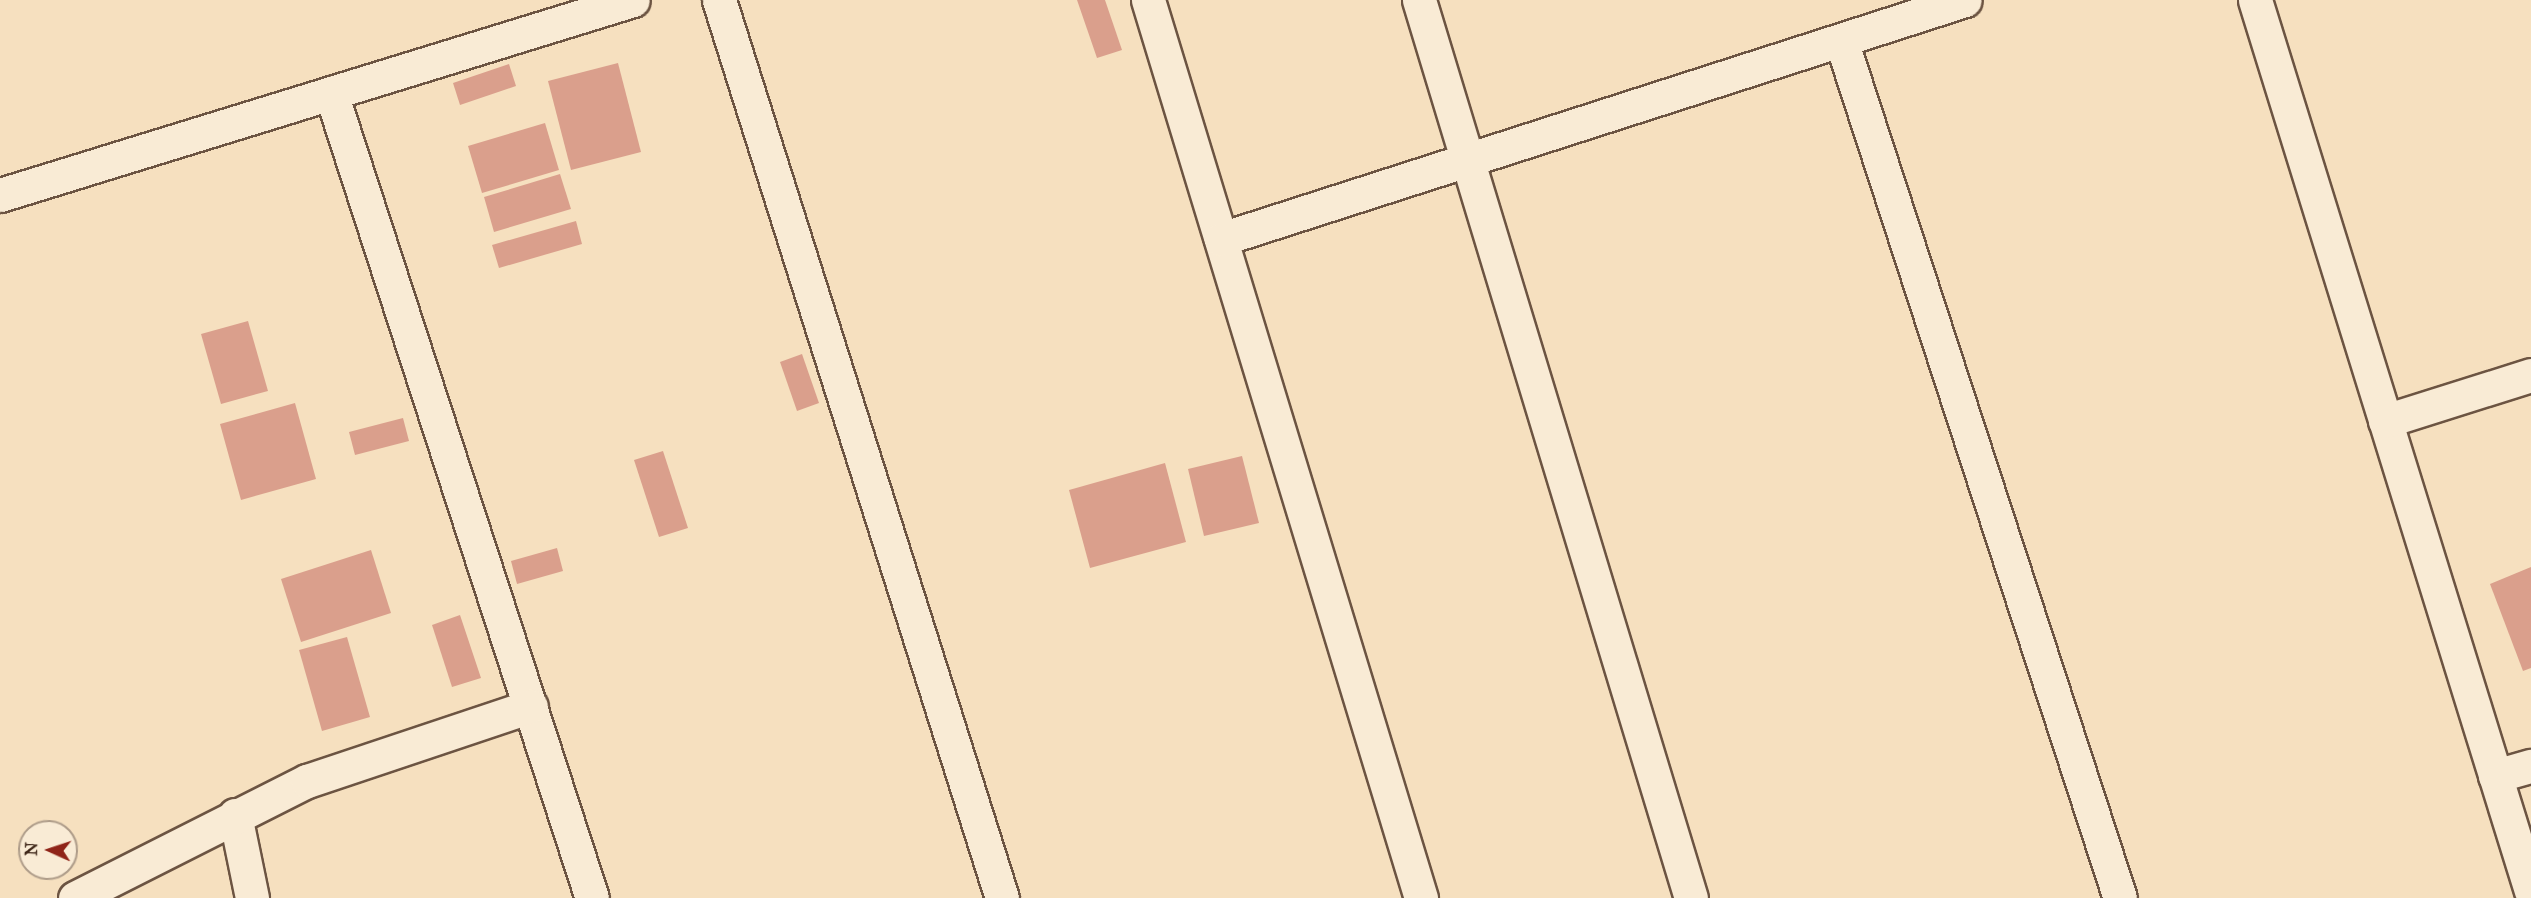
<!DOCTYPE html>
<style>
body{margin:0}
#map{position:relative;width:2531px;height:898px;overflow:hidden;background:#f6e0bf;font-family:"IM FELL Great Primer",serif}
div>[style]{position:absolute}
.building>*{inset:0;background:#da9f8c}
.roads{filter:drop-shadow(2px 0 #6c5442) drop-shadow(-2px 0 #6c5442) drop-shadow(0 2px #6c5442) drop-shadow(0 -2px #6c5442)}
.minor>*{height:33px;margin:-16.5px;padding:0 16.5px;transform-origin:16.5px;border-radius:16.5px;background:#f9ebd5}
span{translate:-50% -50%;white-space:nowrap;text-align:center;line-height:1.15;-webkit-text-stroke:4.5px #f9ebd5;paint-order:stroke}
.north{position:absolute;left:18px;top:820px;width:60px;height:60px;box-sizing:border-box;background:#f9ebd5;border:2px solid #ae9c89;border-radius:50%;rotate:273deg;font-size:16px;font-weight:700;line-height:24px;text-align:center;color:#3e2618}
.north::after{content:'';display:block;margin:auto;width:21px;height:27px;background:#8f2418;clip-path:polygon(50% 0,100% 100%,50% 72%,0 100%)}
</style>
<div id="map">
<div class="building">
<i style="clip-path:polygon(1077px 0,1105px 0,1122px 50px,1097px 58px)"></i>
<i style="clip-path:polygon(618px 63px,641px 152px,571px 170px,548px 81px)"></i>
<i style="clip-path:polygon(509px 64px,516px 86px,460px 105px,453px 83px)"></i>
<i style="clip-path:polygon(545px 123px,559px 170px,482px 193px,468px 146px)"></i>
<i style="clip-path:polygon(560px 174px,571px 209px,494px 232px,484px 197px)"></i>
<i style="clip-path:polygon(576px 221px,582px 244px,499px 268px,492px 245px)"></i>
<i style="clip-path:polygon(248px 321px,268px 391px,221px 404px,201px 334px)"></i>
<i style="clip-path:polygon(802px 354px,819px 403px,797px 411px,780px 362px)"></i>
<i style="clip-path:polygon(295px 403px,316px 479px,241px 500px,220px 424px)"></i>
<i style="clip-path:polygon(403px 418px,409px 441px,355px 455px,349px 432px)"></i>
<i style="clip-path:polygon(663px 451px,688px 528px,659px 537px,634px 460px)"></i>
<i style="clip-path:polygon(1242px 456px,1259px 523px,1204px 536px,1188px 469px)"></i>
<i style="clip-path:polygon(1165px 463px,1186px 542px,1090px 568px,1069px 490px)"></i>
<i style="clip-path:polygon(557px 548px,563px 571px,517px 584px,511px 561px)"></i>
<i style="clip-path:polygon(371px 550px,391px 613px,301px 642px,281px 579px)"></i>
<i style="clip-path:polygon(2531px 567px,2531px 668px,2523px 671px,2490px 584px)"></i>
<i style="clip-path:polygon(460px 615px,481px 678px,452px 687px,432px 625px)"></i>
<i style="clip-path:polygon(347px 637px,370px 717px,322px 731px,299px 650px)"></i>
</div>
<div class="roads">
<div class="minor">
<i style="left:719px;top:0;width:942px;rotate:72.51deg"></i>
<i style="left:1148px;top:0;width:939px;rotate:73.09deg"></i>
<i style="left:1419px;top:0;width:938px;rotate:73.15deg"></i>
<i style="left:2255px;top:0;width:933px;rotate:72.79deg"></i>
<i style="left:1841px;top:40px;width:902px;rotate:71.99deg"></i>
<i style="left:331px;top:93px;width:846px;rotate:72.04deg"></i>
<i style="left:0;top:195px;width:662px;rotate:-17.12deg"></i>
<i style="left:1221px;top:239px;width:781px;rotate:-17.81deg"></i>
<i style="left:2385px;top:421px;width:153px;rotate:-17.5deg"></i>
<i style="left:2495px;top:776px;width:37px;rotate:-16deg"></i>
<i style="left:235px;top:815px;width:85px;rotate:78.4deg"></i>
<i style="left:75px;top:898px;width:260px;rotate:-26.8deg"></i>
<i style="left:307px;top:781px;width:236px;rotate:-18.5deg"></i>
</div>
</div>
<div class="north">N</div>
</div>
